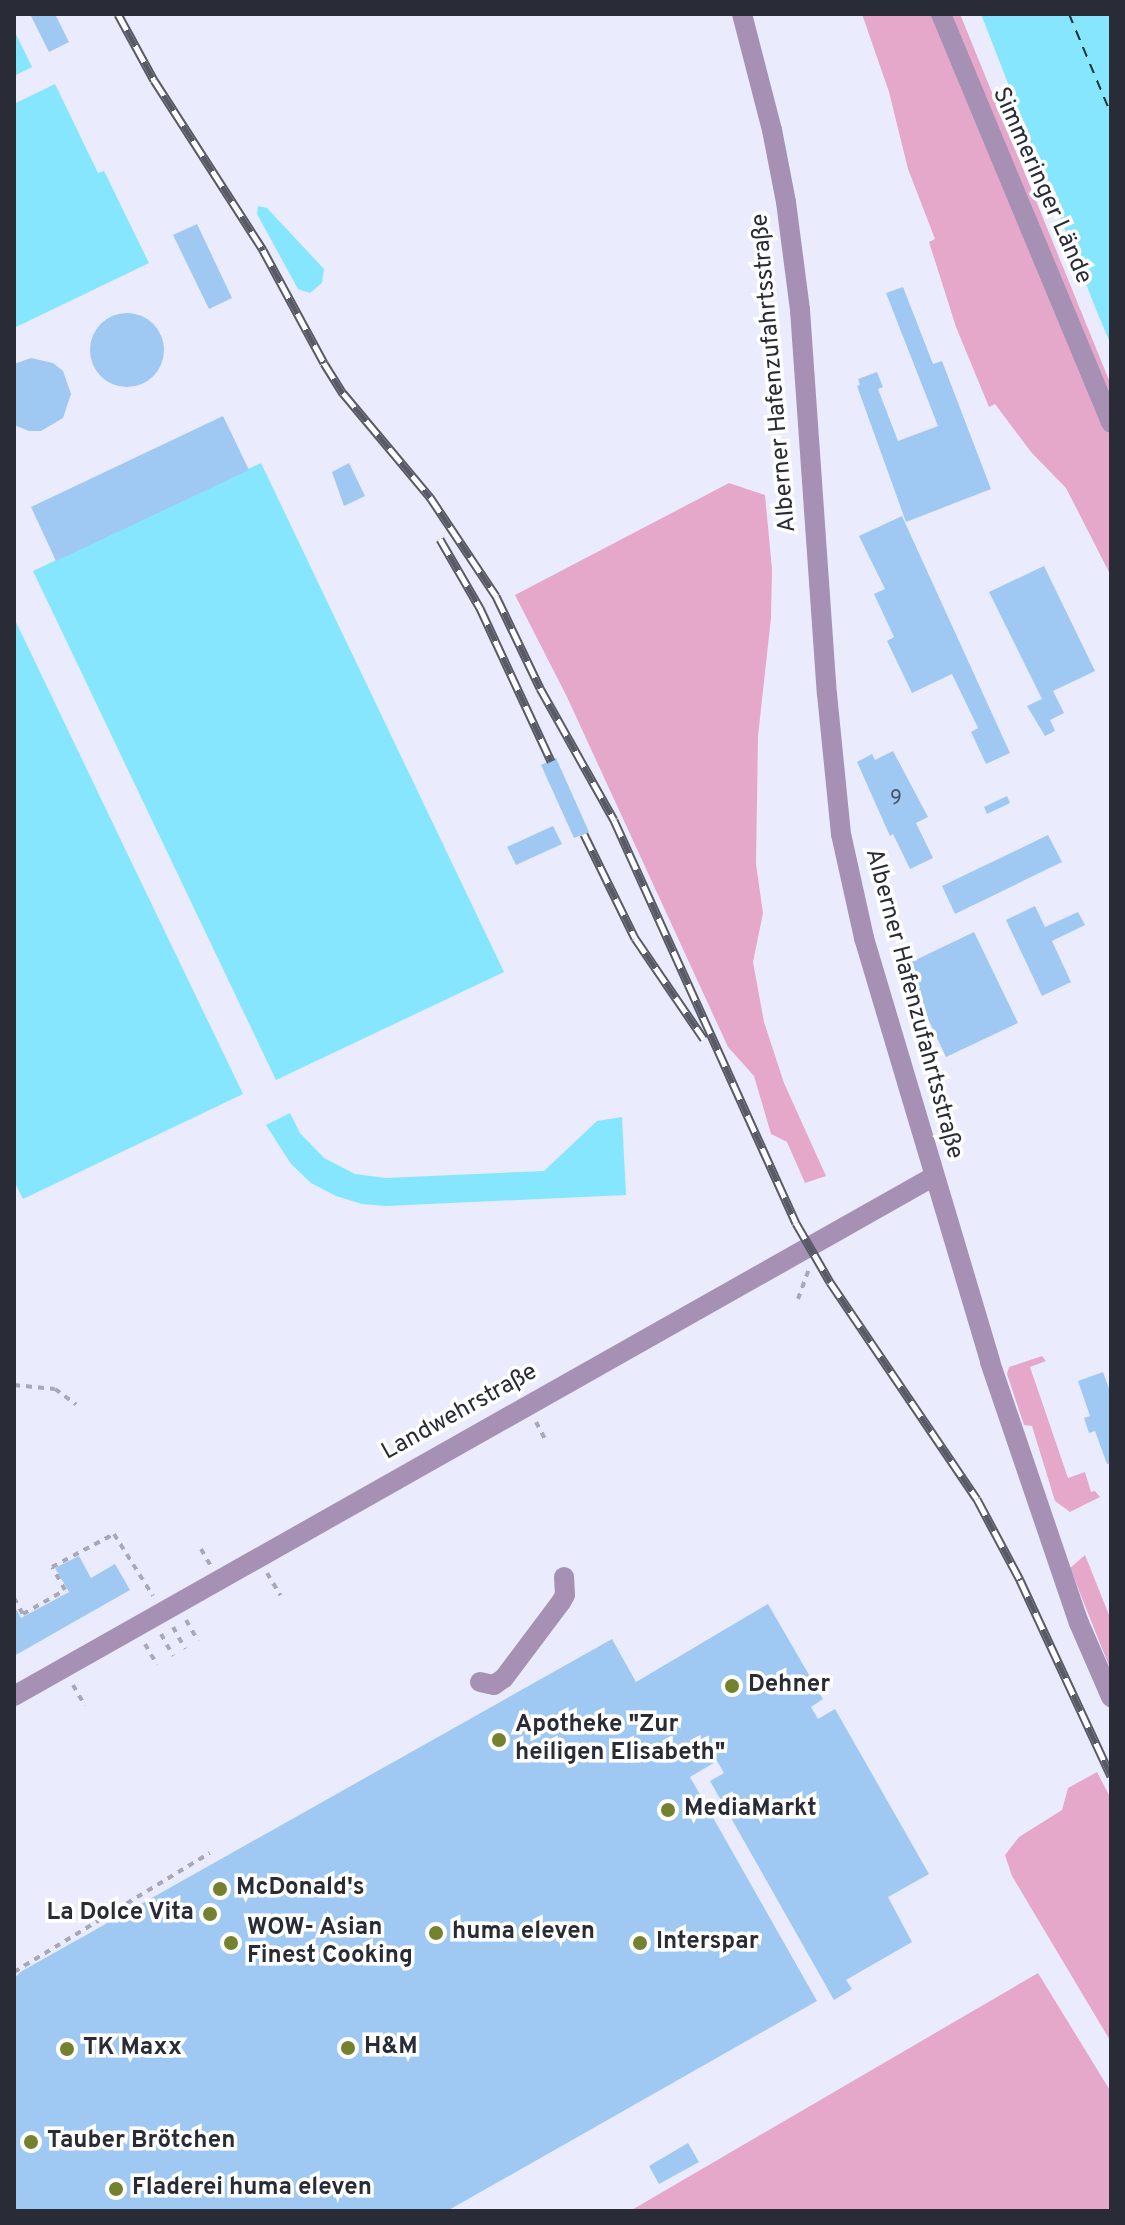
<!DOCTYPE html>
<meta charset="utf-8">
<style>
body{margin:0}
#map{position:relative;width:1125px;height:2225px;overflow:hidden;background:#eaecfe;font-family:Overpass,sans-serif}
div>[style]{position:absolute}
.green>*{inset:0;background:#e5a8ca}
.water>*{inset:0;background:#85e6fd}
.ferry>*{height:2px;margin-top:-1px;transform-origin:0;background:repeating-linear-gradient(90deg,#1d3439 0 10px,transparent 0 18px)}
.building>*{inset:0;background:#9fc9f2}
.round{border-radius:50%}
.path>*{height:4px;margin-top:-2px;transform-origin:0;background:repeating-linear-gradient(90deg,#a7a9b9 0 6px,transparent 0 12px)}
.minor>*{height:20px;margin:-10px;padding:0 10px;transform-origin:10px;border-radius:10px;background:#a691b4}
.rail>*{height:9px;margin-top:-4.5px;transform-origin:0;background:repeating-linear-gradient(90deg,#fff 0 18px,#585a66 0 36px);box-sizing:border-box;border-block:2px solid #585a66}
.dots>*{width:22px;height:22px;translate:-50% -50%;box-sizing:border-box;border:4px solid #fff;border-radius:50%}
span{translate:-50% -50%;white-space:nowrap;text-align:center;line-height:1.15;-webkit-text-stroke:7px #fff;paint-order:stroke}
.number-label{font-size:20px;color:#465265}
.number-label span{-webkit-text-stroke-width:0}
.street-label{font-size:24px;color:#292b36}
.poi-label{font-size:24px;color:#292b36;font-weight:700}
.left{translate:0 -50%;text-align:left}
.right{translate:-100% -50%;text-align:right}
.frame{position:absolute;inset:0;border:16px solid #292b36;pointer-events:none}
</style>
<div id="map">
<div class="green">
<i style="clip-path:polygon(862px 14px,935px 14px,1049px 280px,1111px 439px,1111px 576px,1066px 488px,1031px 452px,995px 404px,989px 407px,956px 327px,929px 242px,935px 239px,908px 169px,889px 92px)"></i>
<i style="clip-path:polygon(947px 14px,960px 14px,1111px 385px,1111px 412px)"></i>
<i style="clip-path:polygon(729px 483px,765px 495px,772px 569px,771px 618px,758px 736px,756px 864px,763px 913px,753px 962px,764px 1022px,784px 1083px,826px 1176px,805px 1183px,787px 1142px,771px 1134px,754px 1076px,728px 1047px,567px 697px,515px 595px)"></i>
<i style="clip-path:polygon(1042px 1356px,1046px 1361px,1030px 1367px,1068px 1478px,1085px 1472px,1091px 1492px,1095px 1491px,1100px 1497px,1070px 1512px,1055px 1501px,1032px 1426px,1024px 1425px,1007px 1374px,1009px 1367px)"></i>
<i style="clip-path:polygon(1085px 1555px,1111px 1620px,1111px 1671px,1070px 1568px)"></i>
<i style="clip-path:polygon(1097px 1772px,1111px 1799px,1111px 2042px,1012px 1876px,1005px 1855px,1019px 1837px,1062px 1810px,1068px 1788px)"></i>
<i style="clip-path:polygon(1038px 1973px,1111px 2092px,1111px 2211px,630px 2211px)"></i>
</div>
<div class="water">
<i style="clip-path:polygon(981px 14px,1111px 14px,1111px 345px,1097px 312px)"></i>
<i style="clip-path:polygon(14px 30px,32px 67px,14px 76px)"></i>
<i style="clip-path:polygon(55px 84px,98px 173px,104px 171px,149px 263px,14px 328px,14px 104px)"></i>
<i style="clip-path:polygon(258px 206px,267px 208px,324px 269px,322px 283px,310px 293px,298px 289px,257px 214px)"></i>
<i style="clip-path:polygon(261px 463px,504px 972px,276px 1080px,33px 571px)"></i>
<i style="clip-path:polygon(14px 618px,243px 1094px,23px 1199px,14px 1181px)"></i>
<i style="clip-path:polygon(290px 1113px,300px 1133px,324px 1158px,355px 1174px,386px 1178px,544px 1171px,597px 1121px,622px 1117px,626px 1195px,386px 1206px,362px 1204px,336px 1196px,311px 1183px,291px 1164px,266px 1125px)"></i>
</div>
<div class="ferry">
<i style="left:1069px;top:14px;width:108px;rotate:67.2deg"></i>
</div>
<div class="building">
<i style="clip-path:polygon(30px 14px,55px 14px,69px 42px,49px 52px)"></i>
<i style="clip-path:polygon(197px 224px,232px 298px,209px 309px,173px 235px)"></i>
<i style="clip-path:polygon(903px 287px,933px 364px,942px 361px,991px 489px,906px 522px,857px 386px,860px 385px,858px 379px,877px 372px,883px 387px,878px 389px,898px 441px,938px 426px,886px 293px)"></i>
<i class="round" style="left:90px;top:313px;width:74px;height:74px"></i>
<i style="clip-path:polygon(31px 358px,53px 363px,63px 371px,71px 394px,63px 418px,41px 431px,29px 431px,14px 425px,14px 364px)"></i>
<i style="clip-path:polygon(223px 416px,249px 470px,56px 561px,31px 507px)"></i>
<i style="clip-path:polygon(349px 463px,365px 496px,344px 506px,332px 472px)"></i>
<i style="clip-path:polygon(902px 516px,1010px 753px,986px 764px,971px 732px,978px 728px,952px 674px,912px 693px,887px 641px,894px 637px,874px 594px,885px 589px,859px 536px)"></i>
<i style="clip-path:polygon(1044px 566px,1095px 671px,1053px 691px,1064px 713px,1050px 720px,1055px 731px,1045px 736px,1027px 706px,1042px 699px,989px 592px)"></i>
<i style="clip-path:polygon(893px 751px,928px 817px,916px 823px,933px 858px,910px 869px,893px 834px,890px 836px,857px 762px,872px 754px,875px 760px)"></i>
<i style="clip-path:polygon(556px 758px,589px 832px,574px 838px,541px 765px)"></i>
<i style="clip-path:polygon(1007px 796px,1010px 803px,987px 814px,984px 807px)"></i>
<i style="clip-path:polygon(553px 826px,562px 844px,516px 865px,507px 847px)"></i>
<i style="clip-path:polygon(1048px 835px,1062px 862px,955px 914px,942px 886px)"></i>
<i style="clip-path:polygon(1035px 906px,1045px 927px,1078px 912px,1085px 925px,1052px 941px,1071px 982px,1042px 996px,1006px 920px)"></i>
<i style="clip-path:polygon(974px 932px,1018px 1023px,946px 1057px,903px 966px)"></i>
<i style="clip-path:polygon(1103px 1372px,1111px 1394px,1111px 1463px,1107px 1464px,1095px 1431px,1089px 1433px,1084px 1418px,1090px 1416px,1078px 1381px)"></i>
<i style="clip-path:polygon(79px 1556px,91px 1578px,115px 1564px,130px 1590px,14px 1656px,14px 1605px,21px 1618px,69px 1592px,55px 1568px)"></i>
<i style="clip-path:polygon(768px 1604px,823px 1699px,811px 1707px,818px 1719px,835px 1709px,929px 1874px,888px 1897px,912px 1942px,846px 1980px,852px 1989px,834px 2000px,710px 1781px,724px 1773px,717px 1761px,690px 1777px,817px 2001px,447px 2211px,14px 2211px,14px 1978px,22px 1971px,612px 1639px,636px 1682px)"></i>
<i style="clip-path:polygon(688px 2143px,699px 2162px,659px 2184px,649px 2166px)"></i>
</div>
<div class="path">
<i style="left:798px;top:1299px;width:30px;rotate:-70deg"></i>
<i style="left:14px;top:1385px;width:41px;rotate:5.6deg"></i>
<i style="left:55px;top:1389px;width:26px;rotate:36deg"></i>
<i style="left:536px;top:1422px;width:24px;rotate:62deg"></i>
<i style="left:201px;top:1549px;width:20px;rotate:60deg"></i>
<i style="left:267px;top:1573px;width:26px;rotate:59deg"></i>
<i style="left:14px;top:1598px;width:18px;rotate:61deg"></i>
<i style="left:23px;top:1614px;width:48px;rotate:-29.7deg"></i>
<i style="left:65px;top:1590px;width:26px;rotate:-119deg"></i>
<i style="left:52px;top:1567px;width:70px;rotate:-28deg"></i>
<i style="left:114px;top:1534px;width:73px;rotate:57.8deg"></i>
<i style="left:186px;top:1620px;width:24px;rotate:60deg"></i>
<i style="left:173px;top:1627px;width:25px;rotate:61deg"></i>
<i style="left:161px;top:1634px;width:25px;rotate:61deg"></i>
<i style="left:145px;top:1644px;width:24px;rotate:60deg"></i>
<i style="left:73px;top:1685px;width:24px;rotate:60deg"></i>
<i style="left:14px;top:1972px;width:229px;rotate:-31.3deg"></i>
</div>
<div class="minor">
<i style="left:742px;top:14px;width:120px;rotate:75.5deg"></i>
<i style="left:772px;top:130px;width:73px;rotate:79deg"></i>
<i style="left:786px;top:202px;width:109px;rotate:82.6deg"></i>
<i style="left:800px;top:310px;width:385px;rotate:86deg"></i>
<i style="left:827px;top:694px;width:141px;rotate:84.3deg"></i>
<i style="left:841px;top:834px;width:107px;rotate:77.5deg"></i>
<i style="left:864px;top:938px;width:442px;rotate:73.4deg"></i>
<i style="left:990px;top:1362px;width:276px;rotate:71.2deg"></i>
<i style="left:1079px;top:1623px;width:81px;rotate:66.6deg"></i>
<i style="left:941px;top:14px;width:443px;rotate:67.4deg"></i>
<i style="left:480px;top:1682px;width:14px;rotate:12deg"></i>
<i style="left:494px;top:1685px;width:12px;rotate:-35deg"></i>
<i style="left:504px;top:1678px;width:95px;rotate:-53.1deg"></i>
<i style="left:561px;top:1602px;width:8px;rotate:-60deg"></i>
<i style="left:565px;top:1595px;width:18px;rotate:-93deg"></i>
<i style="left:14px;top:1696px;width:1055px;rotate:-29.46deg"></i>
</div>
<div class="rail">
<i style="left:118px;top:14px;width:75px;rotate:61.4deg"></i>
<i style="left:154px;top:80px;width:202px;rotate:57.3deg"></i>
<i style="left:263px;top:250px;width:128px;rotate:61.6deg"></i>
<i style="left:324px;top:363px;width:36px;rotate:58deg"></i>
<i style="left:343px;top:393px;width:136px;rotate:50.1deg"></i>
<i style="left:430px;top:497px;width:119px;rotate:56.3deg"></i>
<i style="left:496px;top:596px;width:102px;rotate:64.4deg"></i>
<i style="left:540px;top:688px;width:151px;rotate:60.7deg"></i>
<i style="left:614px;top:820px;width:442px;rotate:65.7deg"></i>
<i style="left:796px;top:1223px;width:68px;rotate:60deg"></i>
<i style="left:830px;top:1282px;width:262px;rotate:55.9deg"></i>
<i style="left:977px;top:1499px;width:92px;rotate:62deg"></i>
<i style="left:1020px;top:1580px;width:216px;rotate:65.1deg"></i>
<i style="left:440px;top:539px;width:80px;rotate:59.9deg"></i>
<i style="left:480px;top:608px;width:169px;rotate:65.1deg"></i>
<i style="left:584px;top:834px;width:116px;rotate:63.9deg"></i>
<i style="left:635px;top:938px;width:122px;rotate:55.7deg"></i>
</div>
<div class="dots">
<i style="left:732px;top:1686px;background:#74812f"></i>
<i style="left:499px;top:1740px;background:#74812f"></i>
<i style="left:668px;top:1810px;background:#74812f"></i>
<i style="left:220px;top:1889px;background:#74812f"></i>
<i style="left:210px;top:1914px;background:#74812f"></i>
<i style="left:436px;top:1933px;background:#74812f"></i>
<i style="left:231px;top:1943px;background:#74812f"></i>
<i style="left:640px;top:1943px;background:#74812f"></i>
<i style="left:348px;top:2048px;background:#74812f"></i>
<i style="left:67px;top:2049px;background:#74812f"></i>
<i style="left:31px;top:2142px;background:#74812f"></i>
<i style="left:116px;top:2189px;background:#74812f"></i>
</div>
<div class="number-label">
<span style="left:896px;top:799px">9</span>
</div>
<div class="street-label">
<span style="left:1041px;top:186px;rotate:66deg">Simmeringer Lände</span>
<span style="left:775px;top:373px;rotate:-95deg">Alberner Hafenzufahrtsstraße</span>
<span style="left:913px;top:1004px;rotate:75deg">Alberner Hafenzufahrtsstraße</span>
<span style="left:460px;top:1413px;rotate:-29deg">Landwehrstraße</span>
</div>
<div class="poi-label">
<span class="left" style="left:748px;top:1686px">Dehner</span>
<span class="left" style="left:515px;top:1740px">Apotheke "Zur<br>heiligen Elisabeth"</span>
<span class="left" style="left:684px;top:1810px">MediaMarkt</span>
<span class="left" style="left:236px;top:1889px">McDonald's</span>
<span class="right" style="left:194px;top:1914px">La Dolce Vita</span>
<span class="left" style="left:247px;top:1943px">WOW- Asian<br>Finest Cooking</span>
<span class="left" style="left:452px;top:1933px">huma eleven</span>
<span class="left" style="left:656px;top:1943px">Interspar</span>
<span class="left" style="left:364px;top:2048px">H&amp;M</span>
<span class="left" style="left:83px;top:2049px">TK Maxx</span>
<span class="left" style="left:47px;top:2142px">Tauber Brötchen</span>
<span class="left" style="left:132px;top:2189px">Fladerei huma eleven</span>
</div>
<div class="frame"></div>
</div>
